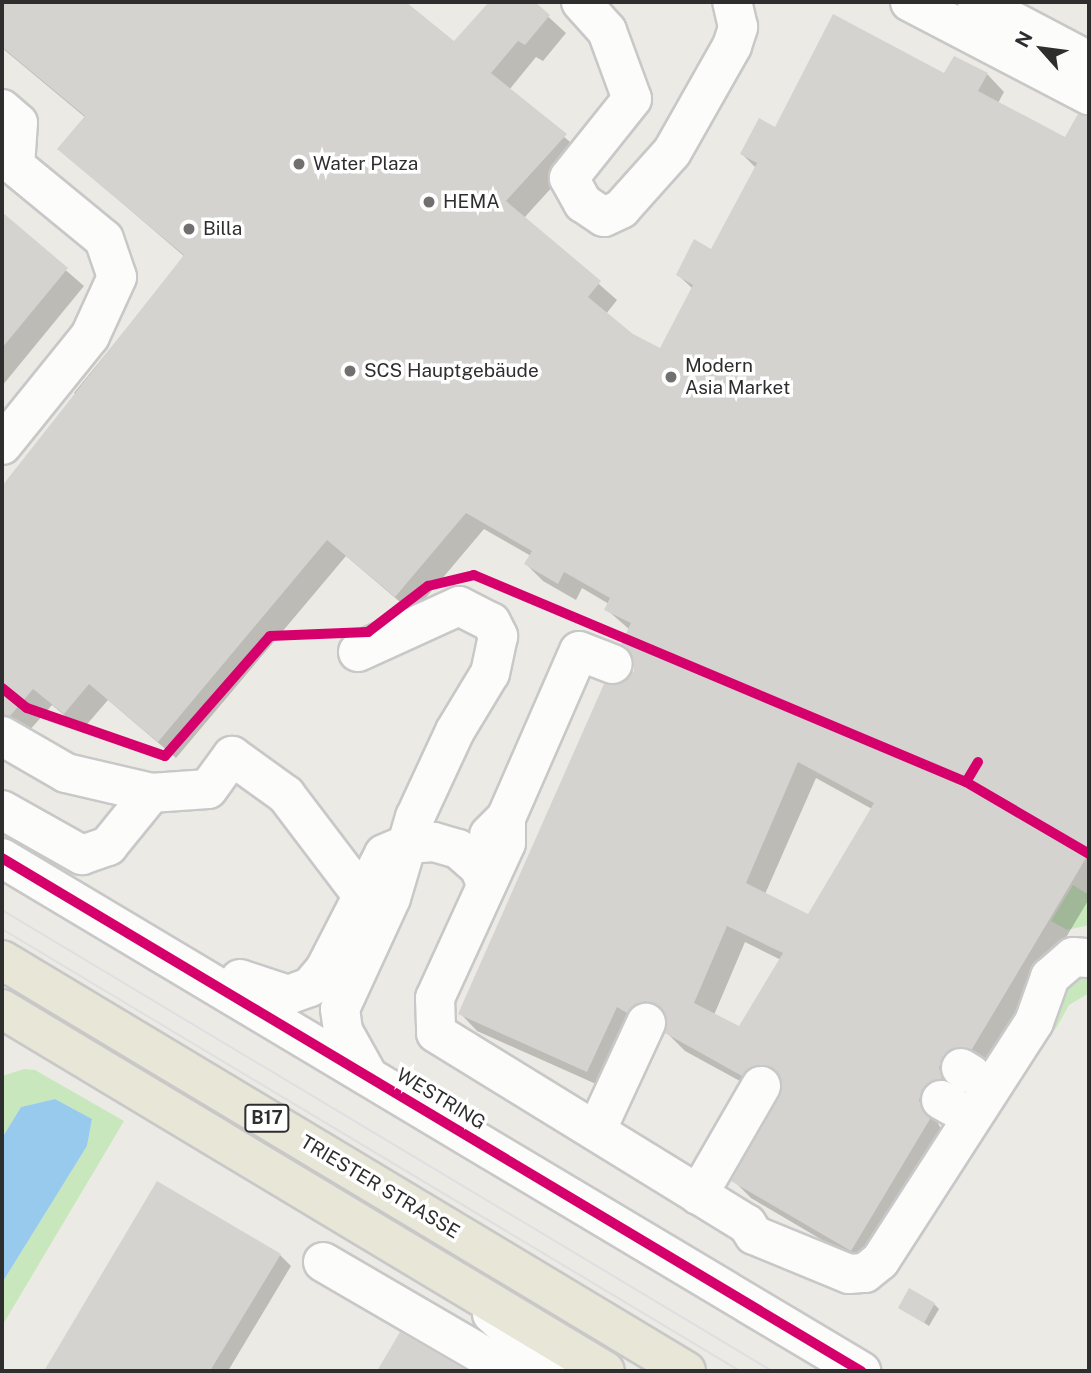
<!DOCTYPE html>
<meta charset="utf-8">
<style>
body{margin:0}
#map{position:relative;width:1091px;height:1373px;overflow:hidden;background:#eceae4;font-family:"Public Sans",sans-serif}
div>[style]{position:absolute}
.green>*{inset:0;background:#c8e7bd}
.water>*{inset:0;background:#98caed}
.shadow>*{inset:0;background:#0003}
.building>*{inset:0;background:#d5d3cf}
.roads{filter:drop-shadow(2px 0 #c9c8c9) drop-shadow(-2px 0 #c9c8c9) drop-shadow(0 2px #c9c8c9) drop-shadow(0 -2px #c9c8c9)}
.minor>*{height:38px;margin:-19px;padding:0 19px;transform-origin:19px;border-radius:19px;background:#fcfcfb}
.major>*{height:38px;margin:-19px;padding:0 19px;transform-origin:19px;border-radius:19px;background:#e8e6d6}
.tram>*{height:2px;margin:-1px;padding:0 1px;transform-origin:1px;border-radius:1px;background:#dfdfe1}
.cycleway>*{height:10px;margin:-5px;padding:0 5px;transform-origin:5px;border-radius:5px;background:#d6006c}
.dots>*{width:19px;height:19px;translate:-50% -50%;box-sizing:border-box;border:4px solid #fff;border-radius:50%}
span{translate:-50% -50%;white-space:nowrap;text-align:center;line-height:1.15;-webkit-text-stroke:7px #fff;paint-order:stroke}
.shield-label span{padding:2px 5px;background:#fff;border:2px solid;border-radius:5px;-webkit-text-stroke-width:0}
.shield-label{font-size:18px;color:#2e2e2e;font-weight:700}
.poi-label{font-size:19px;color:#2e2e2e}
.left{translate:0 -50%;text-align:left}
.street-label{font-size:19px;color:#2e2e2e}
.frame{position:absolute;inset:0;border:4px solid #2e2e2e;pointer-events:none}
.north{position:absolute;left:1007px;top:14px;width:70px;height:70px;-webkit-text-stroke:5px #fff;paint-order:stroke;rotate:298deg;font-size:19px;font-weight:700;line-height:28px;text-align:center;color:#2e2e2e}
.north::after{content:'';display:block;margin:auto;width:24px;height:32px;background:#2e2e2e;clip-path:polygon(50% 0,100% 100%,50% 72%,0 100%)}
</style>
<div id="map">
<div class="green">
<i style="clip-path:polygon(1073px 885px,1089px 895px,1089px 925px,1067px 930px,1051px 921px)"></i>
<i style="clip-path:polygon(1089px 975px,1089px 993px,1069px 1005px,1055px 1030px,1044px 1023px,1072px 977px)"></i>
<i style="clip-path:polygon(24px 1069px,35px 1070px,124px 1121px,2px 1326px,2px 1283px,87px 1146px,92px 1119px,55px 1099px,21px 1107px,2px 1138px,2px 1076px)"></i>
</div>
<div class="water">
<i style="clip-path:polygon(55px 1099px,92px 1119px,87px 1146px,2px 1283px,2px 1138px,21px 1107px)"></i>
</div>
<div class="shadow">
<i style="clip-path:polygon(evenodd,2px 2px,403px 2px,455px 44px,491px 2px,532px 2px,566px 33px,543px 61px,536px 57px,509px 90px,583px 153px,524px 218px,617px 300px,606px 314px,632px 335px,661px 351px,693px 289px,678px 275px,712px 252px,756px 168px,742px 154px,776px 130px,945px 75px,987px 74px,1004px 92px,998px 103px,1066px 139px,1076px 120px,1089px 127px,1089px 899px,989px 1066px,939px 1106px,936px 1120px,946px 1137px,868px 1267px,751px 1198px,734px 1181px,782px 1097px,782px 1084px,768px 1083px,760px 1092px,685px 1051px,667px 1033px,663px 1018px,605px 1088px,477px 1031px,460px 1013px,618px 687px,635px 672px,630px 630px,606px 609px,609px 604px,582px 588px,576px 600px,543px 581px,526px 564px,531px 556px,484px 529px,413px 613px,346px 556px,176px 758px,108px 700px,82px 730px,52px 705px,28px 732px,2px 714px,2px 678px,9px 669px,2px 663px,2px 626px,8px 619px,2px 613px,2px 489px,79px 397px,74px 393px,185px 257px,59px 149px,86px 118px,2px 48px,2px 2px,816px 778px,872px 809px,809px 916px,765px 894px,816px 778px,2px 2px,745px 942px,781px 960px,739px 1029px,714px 1015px,745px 942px)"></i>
<i style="clip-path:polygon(2px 215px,84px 286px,2px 386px)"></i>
<i style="clip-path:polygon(158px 1183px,280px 1255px,291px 1266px,228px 1371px,46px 1371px)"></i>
<i style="clip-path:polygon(934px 1304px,939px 1309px,929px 1326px,900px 1307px)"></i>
</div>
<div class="building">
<i style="clip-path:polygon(evenodd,2px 2px,406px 2px,454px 41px,489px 2px,535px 2px,550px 15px,525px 45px,518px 41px,491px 73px,567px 134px,506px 201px,601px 281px,588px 297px,633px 334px,660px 348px,693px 285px,676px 275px,694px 239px,711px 249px,757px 163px,740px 154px,759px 118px,775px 127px,833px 14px,944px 73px,954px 56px,988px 73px,978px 91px,1065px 137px,1078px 114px,1089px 117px,1089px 853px,972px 1049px,950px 1049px,939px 1067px,942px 1078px,922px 1089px,919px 1101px,930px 1119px,851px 1251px,731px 1181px,780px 1096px,780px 1076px,772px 1067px,751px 1067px,742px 1076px,665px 1033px,664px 1011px,645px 1001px,627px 1013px,617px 1007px,587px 1072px,458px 1014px,604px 684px,617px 685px,634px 671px,634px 660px,621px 644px,631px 623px,604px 610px,610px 598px,564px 572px,558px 584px,524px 564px,532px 551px,466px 513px,395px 597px,327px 540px,158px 742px,89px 684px,64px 714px,33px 689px,10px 716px,2px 714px,2px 486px,184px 255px,57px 149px,85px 116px,2px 47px,2px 2px,798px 762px,874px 803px,808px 914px,746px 883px,798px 762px,2px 2px,727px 926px,783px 953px,739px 1026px,694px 1003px,727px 926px)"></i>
<i style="clip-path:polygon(2px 212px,68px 268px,2px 348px)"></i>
<i style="clip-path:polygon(157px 1181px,281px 1254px,210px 1371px,44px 1371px)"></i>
<i style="clip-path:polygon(909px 1288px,935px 1303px,924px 1323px,898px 1308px)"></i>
<i style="clip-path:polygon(400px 1332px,467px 1371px,377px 1371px)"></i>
</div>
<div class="roads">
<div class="minor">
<i style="left:581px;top:2px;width:39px;rotate:48deg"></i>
<i style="left:607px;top:31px;width:72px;rotate:69.8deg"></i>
<i style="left:632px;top:99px;width:101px;rotate:128.6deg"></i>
<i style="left:569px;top:178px;width:29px;rotate:61deg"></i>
<i style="left:583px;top:203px;width:25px;rotate:34deg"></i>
<i style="left:604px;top:217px;width:19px;rotate:-25deg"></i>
<i style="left:621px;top:209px;width:76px;rotate:-48.2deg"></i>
<i style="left:672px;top:152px;width:122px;rotate:-60.5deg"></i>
<i style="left:732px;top:46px;width:20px;rotate:-72deg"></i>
<i style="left:738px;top:27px;width:26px;rotate:-103deg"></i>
<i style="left:910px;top:2px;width:202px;rotate:27.5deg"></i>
<i style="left:977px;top:2px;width:127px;rotate:27.8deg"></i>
<i style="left:2px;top:109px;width:21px;rotate:41deg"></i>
<i style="left:18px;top:123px;width:43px;rotate:94deg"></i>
<i style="left:15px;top:166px;width:115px;rotate:39.4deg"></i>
<i style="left:104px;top:239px;width:40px;rotate:71.1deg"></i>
<i style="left:117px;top:277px;width:65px;rotate:114.6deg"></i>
<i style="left:90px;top:336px;width:140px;rotate:128.9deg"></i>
<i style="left:358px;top:652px;width:111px;rotate:-24.5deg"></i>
<i style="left:459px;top:606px;width:36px;rotate:27deg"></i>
<i style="left:491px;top:622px;width:16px;rotate:63deg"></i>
<i style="left:498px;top:636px;width:38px;rotate:102deg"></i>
<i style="left:490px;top:673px;width:68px;rotate:121.1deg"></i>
<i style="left:455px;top:731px;width:95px;rotate:114.9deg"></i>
<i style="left:415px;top:817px;width:84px;rotate:106.5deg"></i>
<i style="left:391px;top:898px;width:122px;rotate:114.7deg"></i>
<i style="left:340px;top:1009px;width:22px;rotate:82deg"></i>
<i style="left:343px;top:1031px;width:49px;rotate:60.8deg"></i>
<i style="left:2px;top:736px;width:74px;rotate:30deg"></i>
<i style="left:66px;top:773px;width:87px;rotate:13.2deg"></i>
<i style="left:151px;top:793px;width:57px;rotate:-4deg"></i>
<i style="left:208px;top:789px;width:41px;rotate:-54deg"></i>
<i style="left:232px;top:756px;width:67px;rotate:35.8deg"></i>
<i style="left:286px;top:795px;width:126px;rotate:52.8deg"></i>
<i style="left:2px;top:810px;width:92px;rotate:29.4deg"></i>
<i style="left:82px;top:855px;width:28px;rotate:-19deg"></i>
<i style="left:108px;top:846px;width:68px;rotate:-50.9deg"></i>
<i style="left:506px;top:818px;width:25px;rotate:90deg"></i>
<i style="left:506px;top:843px;width:170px;rotate:114.6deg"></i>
<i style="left:435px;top:998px;width:35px;rotate:88deg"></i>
<i style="left:436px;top:1033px;width:365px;rotate:31.6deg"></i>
<i style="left:747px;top:1224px;width:13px;rotate:58deg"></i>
<i style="left:754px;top:1235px;width:103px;rotate:22.3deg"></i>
<i style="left:849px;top:1274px;width:16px;rotate:-4deg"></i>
<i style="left:865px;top:1273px;width:19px;rotate:-39deg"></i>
<i style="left:880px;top:1261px;width:284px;rotate:-57.2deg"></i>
<i style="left:1034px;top:1022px;width:48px;rotate:-70.4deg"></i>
<i style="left:1050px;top:977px;width:30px;rotate:-41deg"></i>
<i style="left:1073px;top:957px;width:16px;rotate:4deg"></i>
<i style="left:489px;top:835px;width:24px;rotate:-45deg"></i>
<i style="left:506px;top:818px;width:182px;rotate:-66.4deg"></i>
<i style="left:579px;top:651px;width:36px;rotate:21deg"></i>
<i style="left:2px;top:858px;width:1001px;rotate:30.85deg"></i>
<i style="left:240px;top:979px;width:51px;rotate:18.4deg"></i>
<i style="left:288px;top:995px;width:23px;rotate:-20deg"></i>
<i style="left:310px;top:987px;width:23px;rotate:-50deg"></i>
<i style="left:325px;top:969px;width:129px;rotate:-62.8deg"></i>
<i style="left:384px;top:854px;width:25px;rotate:-23deg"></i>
<i style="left:407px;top:844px;width:27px;rotate:-4deg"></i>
<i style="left:434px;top:842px;width:25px;rotate:16deg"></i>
<i style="left:458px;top:849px;width:28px;rotate:41deg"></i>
<i style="left:479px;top:867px;width:18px;rotate:68deg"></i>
<i style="left:961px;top:1068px;width:12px;rotate:31deg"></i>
<i style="left:941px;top:1100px;width:13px;rotate:29deg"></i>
<i style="left:597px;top:1129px;width:117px;rotate:-65.2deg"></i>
<i style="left:698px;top:1195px;width:126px;rotate:-60deg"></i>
<i style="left:323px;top:1262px;width:216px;rotate:30.2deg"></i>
<i style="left:492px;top:1314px;width:70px;rotate:42.1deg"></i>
<i style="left:544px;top:1361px;width:11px;rotate:68deg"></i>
</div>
<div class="major">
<i style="left:2px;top:960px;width:798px;rotate:31deg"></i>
<i style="left:2px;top:1009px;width:703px;rotate:30.98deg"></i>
</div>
</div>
<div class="tram">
<i style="left:2px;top:910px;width:897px;rotate:30.91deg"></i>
<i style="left:2px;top:929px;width:860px;rotate:30.92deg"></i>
</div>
<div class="cycleway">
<i style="left:2px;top:688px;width:32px;rotate:39deg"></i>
<i style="left:27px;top:708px;width:146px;rotate:19.2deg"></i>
<i style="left:165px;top:756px;width:159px;rotate:-48.8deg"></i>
<i style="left:270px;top:636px;width:98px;rotate:-2.3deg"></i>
<i style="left:368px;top:632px;width:76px;rotate:-37.5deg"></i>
<i style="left:428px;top:586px;width:47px;rotate:-13.4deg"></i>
<i style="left:474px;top:575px;width:534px;rotate:22.82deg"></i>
<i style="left:978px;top:762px;width:23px;rotate:121deg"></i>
<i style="left:966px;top:782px;width:143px;rotate:30.3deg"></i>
<i style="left:2px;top:858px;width:1001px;rotate:30.85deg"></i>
</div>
<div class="dots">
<i style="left:299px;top:164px;background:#70706e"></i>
<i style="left:429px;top:202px;background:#70706e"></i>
<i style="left:189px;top:229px;background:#70706e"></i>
<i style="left:350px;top:371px;background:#70706e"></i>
<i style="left:671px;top:377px;background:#70706e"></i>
</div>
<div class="shield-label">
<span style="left:267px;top:1118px">B17</span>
</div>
<div class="poi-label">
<span class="left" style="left:313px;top:164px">Water Plaza</span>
<span class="left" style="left:443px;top:202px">HEMA</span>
<span class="left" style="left:203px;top:229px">Billa</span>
<span class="left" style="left:685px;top:377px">Modern<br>Asia Market</span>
<span class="left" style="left:364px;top:371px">SCS Hauptgebäude</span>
</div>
<div class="street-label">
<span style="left:441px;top:1099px;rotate:31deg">WESTRING</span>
<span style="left:380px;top:1187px;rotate:31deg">TRIESTER STRASSE</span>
</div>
<div class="frame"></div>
<div class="north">N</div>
</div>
